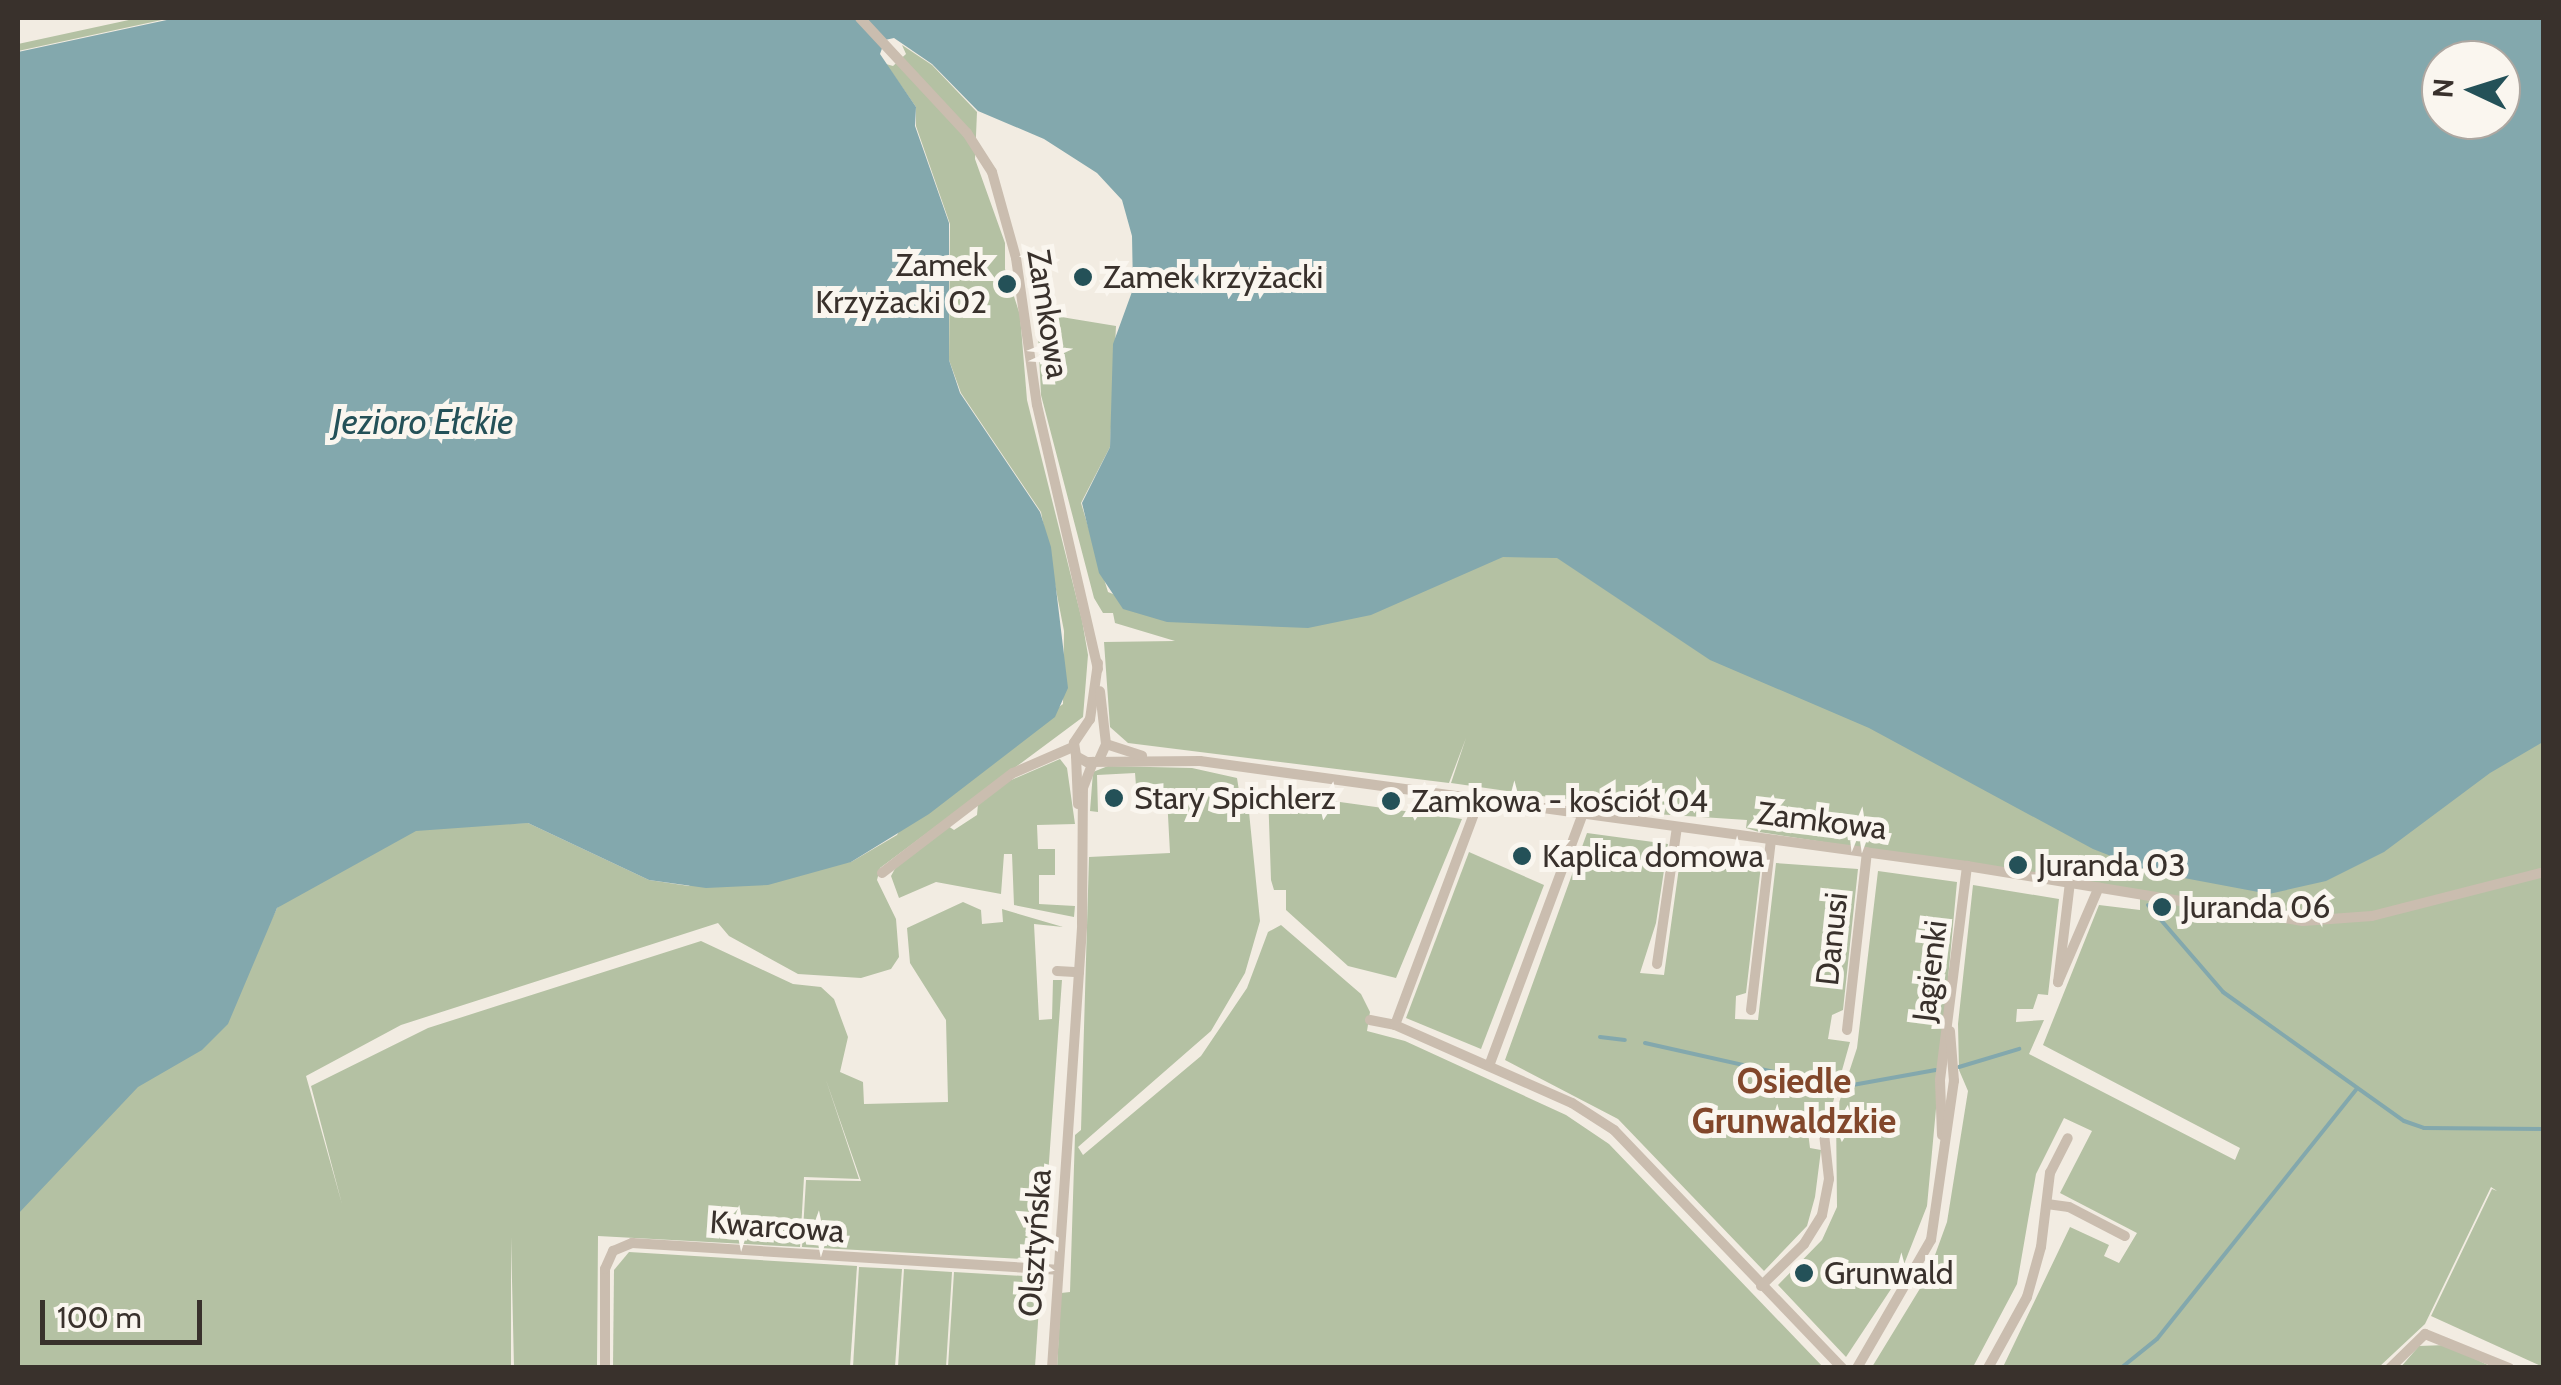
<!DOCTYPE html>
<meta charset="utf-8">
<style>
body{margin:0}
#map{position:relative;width:2561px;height:1385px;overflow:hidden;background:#f2ece2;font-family:Cabin,sans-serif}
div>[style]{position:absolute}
.green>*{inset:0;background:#b4c1a3}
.water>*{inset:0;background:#83a8ad}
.stream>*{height:4px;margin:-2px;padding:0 2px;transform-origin:2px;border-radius:2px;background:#83a8ad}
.minor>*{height:10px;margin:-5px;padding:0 5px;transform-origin:5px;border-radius:5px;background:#cabdaf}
.dots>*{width:28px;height:28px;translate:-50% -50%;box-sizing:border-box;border:5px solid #faf6ef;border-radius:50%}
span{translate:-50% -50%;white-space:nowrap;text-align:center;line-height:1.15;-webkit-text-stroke:10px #faf6ef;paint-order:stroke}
.poi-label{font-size:32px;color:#39312c}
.right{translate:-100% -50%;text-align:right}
.left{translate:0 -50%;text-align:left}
.street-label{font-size:32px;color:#39312c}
.water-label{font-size:35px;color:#245158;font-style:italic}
.neighbourhood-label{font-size:35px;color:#82472b;font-weight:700}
.frame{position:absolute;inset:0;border:20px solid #39312c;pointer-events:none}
.north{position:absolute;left:2421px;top:40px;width:100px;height:100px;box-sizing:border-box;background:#faf6ef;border:2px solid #ada7a1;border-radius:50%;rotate:274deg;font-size:28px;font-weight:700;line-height:40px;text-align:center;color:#39312c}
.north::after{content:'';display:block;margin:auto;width:35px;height:45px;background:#245158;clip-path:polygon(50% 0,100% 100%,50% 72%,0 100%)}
.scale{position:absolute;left:40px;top:1300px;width:162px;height:45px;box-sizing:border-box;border:5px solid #39312c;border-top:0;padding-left:12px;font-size:30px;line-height:35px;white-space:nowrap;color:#39312c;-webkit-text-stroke:8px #faf6ef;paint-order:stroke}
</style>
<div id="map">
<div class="green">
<i style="clip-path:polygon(138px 18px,171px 18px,18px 51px,18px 44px)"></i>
<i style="clip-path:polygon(902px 45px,932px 65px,977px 112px,975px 159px,1005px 243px,1005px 269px,1020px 315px,1027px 400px,1082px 620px,1088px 655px,1083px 717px,880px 868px,877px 880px,896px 919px,899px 957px,891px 969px,861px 978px,798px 974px,729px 936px,718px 923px,401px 1025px,306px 1076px,342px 1204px,311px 1086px,428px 1028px,701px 941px,793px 984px,821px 987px,834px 999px,848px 1037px,840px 1072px,863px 1082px,864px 1104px,948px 1102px,946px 1020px,910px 963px,907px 928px,963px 902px,981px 910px,982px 924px,1003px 922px,1002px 909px,1063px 927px,1034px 924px,1039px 1020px,1052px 1019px,1053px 980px,1062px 980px,1042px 1260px,802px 1247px,806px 1180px,861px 1181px,826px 1080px,859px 1179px,804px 1177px,800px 1247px,598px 1236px,597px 1367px,514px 1367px,511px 1237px,511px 1367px,18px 1367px,18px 1198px,263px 937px,277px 908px,381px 827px,528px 823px,649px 880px,689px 886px,703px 870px,851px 862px,897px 835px,909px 812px,1063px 704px,1064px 631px,1041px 512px,961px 393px,949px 360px,950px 224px,916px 126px,916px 107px,886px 64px,893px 66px,906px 54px)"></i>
<i style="clip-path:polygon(1037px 313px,1116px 326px,1110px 447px,1081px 503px,1108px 592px,1135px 603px,1480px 537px,2543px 675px,2543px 1367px,2431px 1316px,2492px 1189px,2497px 1191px,2491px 1187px,2425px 1324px,2379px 1367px,2003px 1367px,2070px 1227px,2109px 1245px,2104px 1256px,2119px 1263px,2137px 1233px,2060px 1193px,2092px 1131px,2064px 1118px,2036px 1174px,2017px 1284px,1973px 1367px,1872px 1367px,1927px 1277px,1947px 1222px,1968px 1091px,1959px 1070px,1958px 1024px,1973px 885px,2059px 899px,2048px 995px,2038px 994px,2033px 1009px,2017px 1009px,2016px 1022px,2044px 1020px,2029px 1054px,2235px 1160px,2240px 1148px,2043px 1045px,2099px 905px,2140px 910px,2140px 891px,1759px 832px,1746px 828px,1747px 820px,1640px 813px,1643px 800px,1563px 799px,1451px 783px,1466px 738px,1449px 783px,1128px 743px,1110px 727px,1104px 642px,1175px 641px,1115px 623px,1113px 613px,1103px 613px,1094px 598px,1041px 395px)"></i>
<i style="clip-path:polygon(1060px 759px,1067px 768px,1075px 824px,1037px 825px,1038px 849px,1055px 849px,1055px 875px,1039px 875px,1039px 904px,1075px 906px,1074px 917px,1014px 905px,1012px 854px,1004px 854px,1001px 894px,936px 882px,899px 898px,891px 876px,896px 867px,948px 826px,954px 830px,977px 815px,978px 804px,1009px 781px)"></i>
<i style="clip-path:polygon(1108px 766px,1192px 768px,1237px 778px,1242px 810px,1249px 812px,1260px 921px,1245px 973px,1211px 1031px,1078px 1147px,1083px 1155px,1201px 1056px,1247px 988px,1268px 932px,1281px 925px,1361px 994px,1370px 1012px,1367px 1031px,1405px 1041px,1566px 1115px,1609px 1144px,1823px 1367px,1057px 1368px,1061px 1293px,1070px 1292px,1075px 1135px,1081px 1130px,1089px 857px,1170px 853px,1167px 797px,1137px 798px,1135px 773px,1097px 775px,1098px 812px,1090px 811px,1093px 772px)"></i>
<i style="clip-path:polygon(1268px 792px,1462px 819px,1396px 978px,1348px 966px,1286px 910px,1286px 890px,1274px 890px,1271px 880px)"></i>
<i style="clip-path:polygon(1587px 833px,1668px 844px,1656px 923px,1640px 973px,1664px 975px,1682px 846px,1762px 857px,1746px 993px,1736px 996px,1735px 1019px,1758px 1020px,1776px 863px,1858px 869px,1843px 1010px,1832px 1015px,1828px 1039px,1850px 1042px,1828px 1120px,1807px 1124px,1810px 1148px,1821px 1150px,1815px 1197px,1807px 1226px,1764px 1271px,1618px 1119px,1505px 1060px)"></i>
<i style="clip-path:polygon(1469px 852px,1544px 885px,1481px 1049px,1406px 1018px)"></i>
<i style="clip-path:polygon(1878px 871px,1957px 882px,1927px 1206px,1899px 1277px,1846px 1357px,1778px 1285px,1822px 1240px,1837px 1207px,1836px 1112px,1857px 1048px)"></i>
<i style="clip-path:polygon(629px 1252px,857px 1266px,850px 1367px,613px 1367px,614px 1270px)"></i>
<i style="clip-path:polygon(859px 1267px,902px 1269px,895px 1367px,853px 1367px)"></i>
<i style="clip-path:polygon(904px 1269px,952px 1272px,946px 1367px,898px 1367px)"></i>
<i style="clip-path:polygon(954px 1272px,1041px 1277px,1035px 1367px,948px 1367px)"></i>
<i style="clip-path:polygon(2446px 1345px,2492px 1367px,2400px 1368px,2419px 1346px)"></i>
</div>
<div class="water">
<i style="clip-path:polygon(evenodd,176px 18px,2543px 18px,2543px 742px,2490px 773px,2384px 852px,2326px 881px,2269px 894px,2152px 872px,2093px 849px,1869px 728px,1710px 660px,1557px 558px,1503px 557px,1371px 615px,1308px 628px,1167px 622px,1123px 609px,1099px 573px,1082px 503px,1110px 447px,1113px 344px,1133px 289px,1132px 236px,1122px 200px,1097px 173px,1044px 139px,978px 111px,932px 64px,894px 38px,885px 40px,880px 54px,916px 107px,915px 126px,949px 223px,949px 360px,960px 393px,1040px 512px,1051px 547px,1068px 688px,1055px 717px,929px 814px,851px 862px,768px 885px,706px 888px,649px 880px,528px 823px,416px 831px,277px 908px,228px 1024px,202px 1050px,138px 1087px,18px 1214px,18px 52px,176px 18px,2441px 60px,2501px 60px,2501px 120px,2441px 120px,2441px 60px)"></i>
</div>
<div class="stream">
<i style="left:2148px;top:905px;width:115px;rotate:49.2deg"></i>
<i style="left:2223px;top:992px;width:222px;rotate:35.5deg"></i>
<i style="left:2404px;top:1121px;width:21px;rotate:19deg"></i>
<i style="left:2424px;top:1128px;width:120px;rotate:0.5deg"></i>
<i style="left:1600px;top:1037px;width:25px;rotate:7deg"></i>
<i style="left:1645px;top:1043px;width:193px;rotate:12.6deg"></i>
<i style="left:1959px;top:1067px;width:63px;rotate:-16.7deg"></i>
<i style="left:1847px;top:1086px;width:90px;rotate:-10.2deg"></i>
<i style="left:2121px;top:1368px;width:46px;rotate:-38.9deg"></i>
<i style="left:2157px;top:1339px;width:319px;rotate:-51.4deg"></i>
</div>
<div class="minor">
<i style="left:860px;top:18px;width:157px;rotate:47.1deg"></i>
<i style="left:967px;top:133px;width:46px;rotate:57.3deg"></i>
<i style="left:992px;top:172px;width:89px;rotate:74.4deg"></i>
<i style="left:1016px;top:258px;width:148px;rotate:81.9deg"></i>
<i style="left:1037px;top:405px;width:271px;rotate:77deg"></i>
<i style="left:1098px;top:663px;width:57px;rotate:98.1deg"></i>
<i style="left:1090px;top:719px;width:29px;rotate:124deg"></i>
<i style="left:1074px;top:743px;width:13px;rotate:81deg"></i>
<i style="left:1076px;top:756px;width:13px;rotate:29deg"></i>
<i style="left:1087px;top:762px;width:113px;rotate:-0.5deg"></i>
<i style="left:1200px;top:761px;width:774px;rotate:7.8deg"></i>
<i style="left:1967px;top:866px;width:340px;rotate:9.3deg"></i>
<i style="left:2303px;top:921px;width:69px;rotate:-4.1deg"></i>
<i style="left:2372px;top:916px;width:178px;rotate:-14.3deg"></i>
<i style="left:1106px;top:744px;width:38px;rotate:18deg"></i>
<i style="left:1076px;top:756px;width:48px;rotate:87.6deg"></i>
<i style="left:1099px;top:760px;width:17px;rotate:-66deg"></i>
<i style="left:1106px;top:744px;width:53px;rotate:-96.5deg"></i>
<i style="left:882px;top:873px;width:165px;rotate:-37.4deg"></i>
<i style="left:1013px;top:773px;width:65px;rotate:-23.4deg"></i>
<i style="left:2070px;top:882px;width:101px;rotate:96.8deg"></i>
<i style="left:2058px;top:982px;width:103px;rotate:-66.7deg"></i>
<i style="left:1657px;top:964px;width:138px;rotate:-81.7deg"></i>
<i style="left:1057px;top:971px;width:22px;rotate:3deg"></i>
<i style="left:1751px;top:1010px;width:171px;rotate:-83.3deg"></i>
<i style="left:1370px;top:1020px;width:25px;rotate:11deg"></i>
<i style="left:1395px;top:1025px;width:193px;rotate:23.8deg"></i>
<i style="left:1572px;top:1103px;width:50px;rotate:32.7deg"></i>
<i style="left:1614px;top:1130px;width:330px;rotate:46.2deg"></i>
<i style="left:1395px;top:1025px;width:240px;rotate:-69.5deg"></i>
<i style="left:1847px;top:1030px;width:179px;rotate:-83.6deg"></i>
<i style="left:1489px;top:1066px;width:270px;rotate:-69.6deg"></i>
<i style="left:1942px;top:1135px;width:55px;rotate:-92.1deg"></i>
<i style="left:1940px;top:1080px;width:216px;rotate:-82.8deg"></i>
<i style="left:2047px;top:1204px;width:22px;rotate:8deg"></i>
<i style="left:2069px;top:1207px;width:63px;rotate:27.4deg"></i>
<i style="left:1761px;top:1286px;width:60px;rotate:-44.3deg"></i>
<i style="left:1804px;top:1244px;width:34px;rotate:-58deg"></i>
<i style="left:1822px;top:1215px;width:37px;rotate:-79deg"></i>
<i style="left:1829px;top:1179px;width:45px;rotate:-96.3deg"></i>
<i style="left:605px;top:1368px;width:99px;rotate:-90deg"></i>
<i style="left:605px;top:1269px;width:20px;rotate:-66deg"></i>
<i style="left:613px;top:1251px;width:21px;rotate:-23deg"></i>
<i style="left:632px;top:1243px;width:426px;rotate:3.6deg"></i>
<i style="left:1052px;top:1368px;width:445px;rotate:-86.1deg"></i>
<i style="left:1082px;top:924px;width:136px;rotate:-89.6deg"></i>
<i style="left:1083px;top:788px;width:28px;rotate:-69deg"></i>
<i style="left:1857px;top:1368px;width:148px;rotate:-60deg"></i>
<i style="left:1931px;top:1240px;width:161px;rotate:-81.8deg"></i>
<i style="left:1954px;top:1081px;width:50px;rotate:-94.6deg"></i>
<i style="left:1988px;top:1368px;width:81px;rotate:-61.2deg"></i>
<i style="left:2027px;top:1297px;width:52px;rotate:-74.4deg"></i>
<i style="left:2041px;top:1247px;width:75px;rotate:-83.1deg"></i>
<i style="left:2050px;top:1173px;width:39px;rotate:-63deg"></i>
<i style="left:2390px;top:1368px;width:49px;rotate:-44.2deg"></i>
<i style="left:2425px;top:1334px;width:91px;rotate:22deg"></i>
</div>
<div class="dots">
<i style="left:1083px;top:277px;background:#245158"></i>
<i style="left:1007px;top:284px;background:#245158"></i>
<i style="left:1114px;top:798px;background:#245158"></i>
<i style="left:1391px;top:801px;background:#245158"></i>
<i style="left:1522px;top:856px;background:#245158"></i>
<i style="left:2018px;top:865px;background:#245158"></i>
<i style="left:2162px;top:907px;background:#245158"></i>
<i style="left:1804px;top:1273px;background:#245158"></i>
</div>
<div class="poi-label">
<span class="right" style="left:987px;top:284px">Zamek<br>Krzyżacki 02</span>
<span class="left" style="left:1103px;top:277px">Zamek krzyżacki</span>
<span class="left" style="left:1134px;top:798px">Stary Spichlerz</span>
<span class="left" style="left:1411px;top:801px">Zamkowa - kościół 04</span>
<span class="left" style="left:1542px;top:856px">Kaplica domowa</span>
<span class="left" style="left:2038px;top:865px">Juranda 03</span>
<span class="left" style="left:2182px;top:907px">Juranda 06</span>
<span class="left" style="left:1824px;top:1273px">Grunwald</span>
</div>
<div class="street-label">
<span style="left:1048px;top:314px;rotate:81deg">Zamkowa</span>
<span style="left:1822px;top:821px;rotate:7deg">Zamkowa</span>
<span style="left:1832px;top:939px;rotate:-84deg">Danusi</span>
<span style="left:1930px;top:971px;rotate:-83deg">Jagienki</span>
<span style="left:777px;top:1227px;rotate:4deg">Kwarcowa</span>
<span style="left:1035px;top:1243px;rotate:-86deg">Olsztyńska</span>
</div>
<div class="water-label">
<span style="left:423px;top:422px">Jezioro Ełckie</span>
</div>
<div class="neighbourhood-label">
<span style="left:1794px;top:1101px">Osiedle<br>Grunwaldzkie</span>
</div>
<div class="frame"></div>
<div class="north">N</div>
<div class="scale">100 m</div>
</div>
